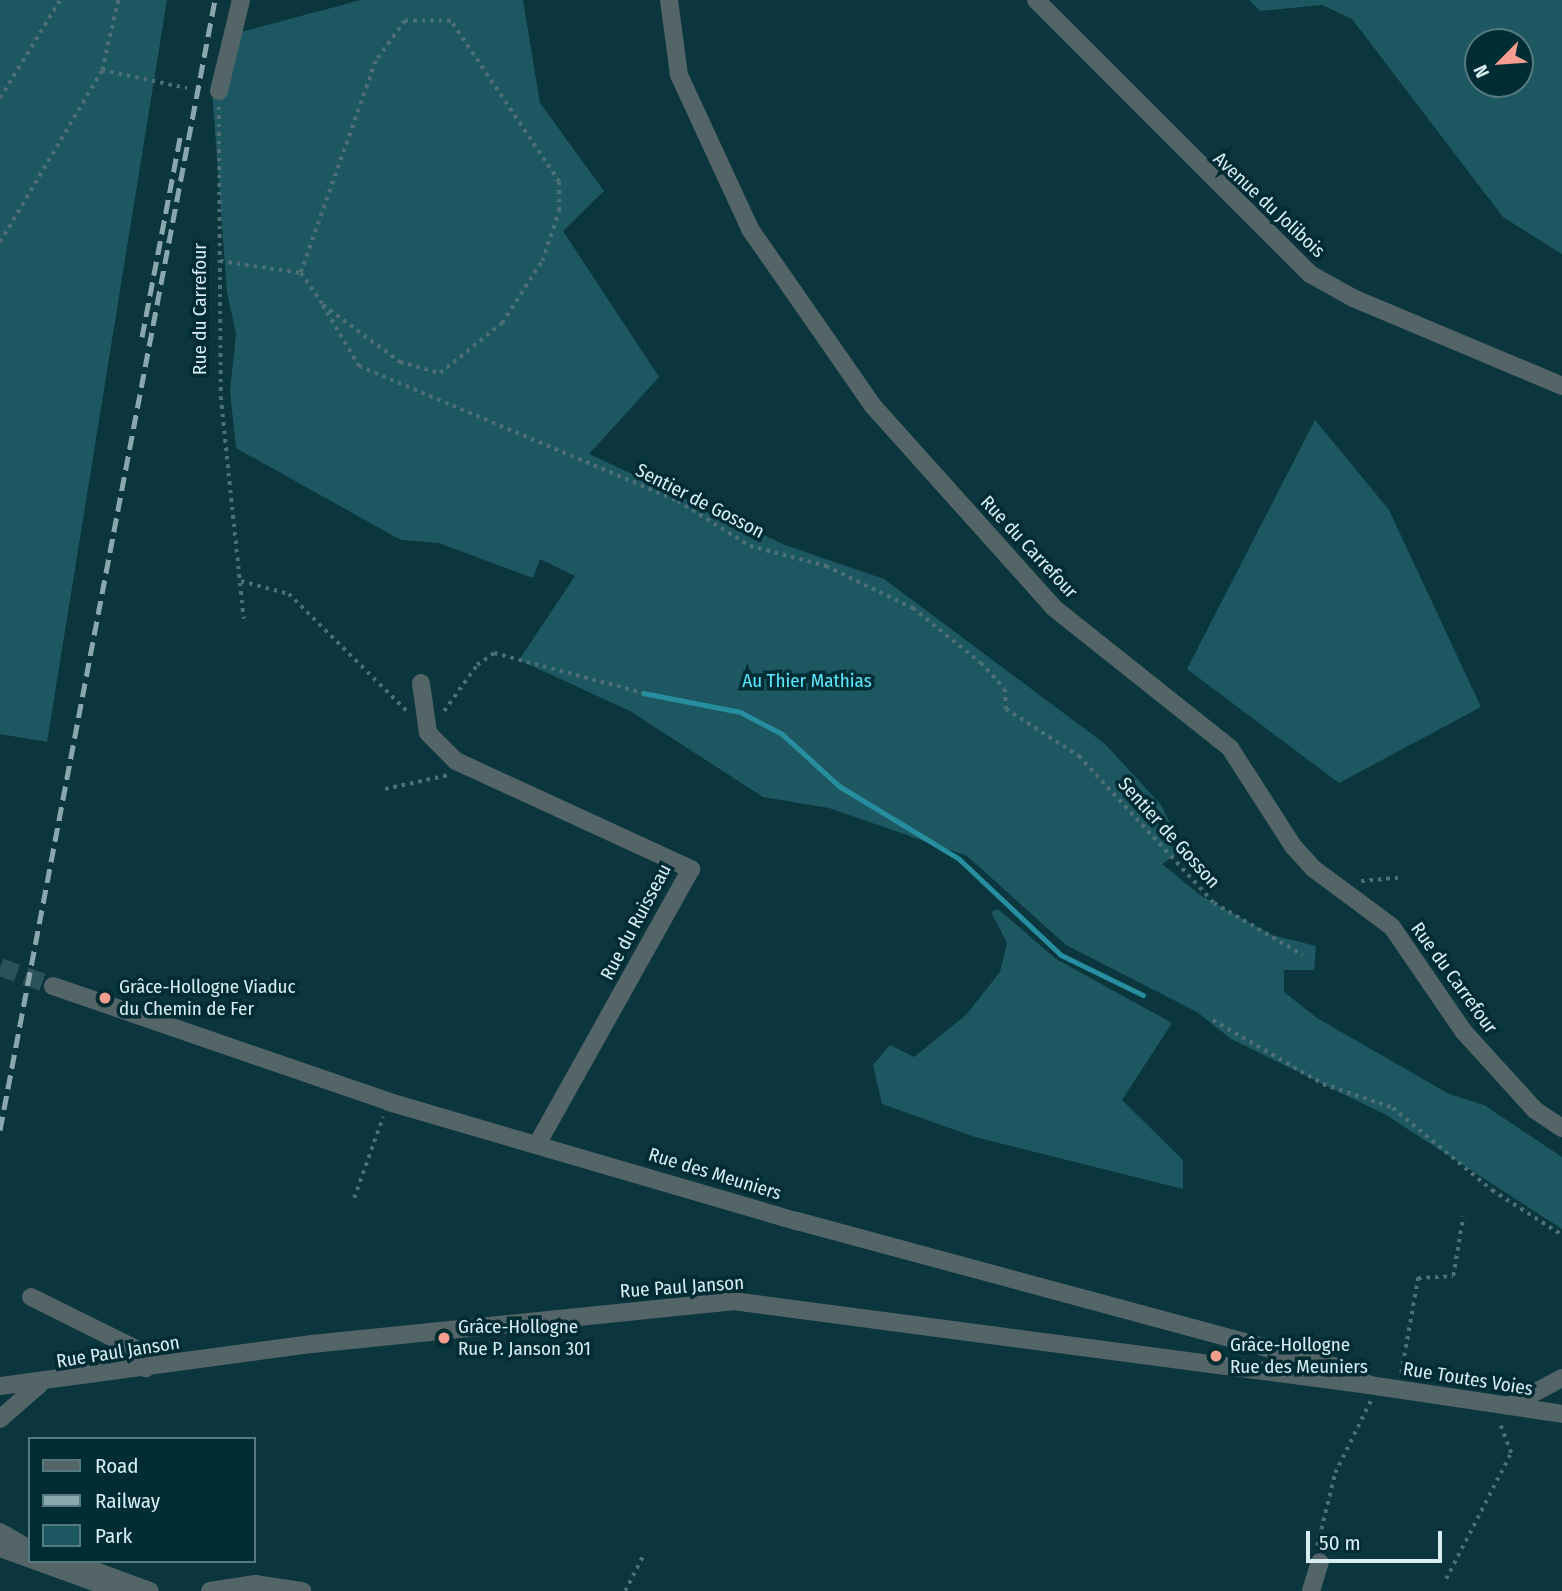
<!DOCTYPE html>
<meta charset="utf-8">
<style>
body{margin:0}
#map{position:relative;width:1562px;height:1591px;overflow:hidden;background:#0b363d;font-family:"Fira Sans Condensed",sans-serif}
div>[style]{position:absolute}
.green>*{inset:0;background:#1d5862}
.stream>*{height:5px;margin:-2.5px;padding:0 2.5px;transform-origin:2.5px;border-radius:2.5px;background:#268e9e}
.minor-tunnel>*{height:18px;margin-top:-9px;transform-origin:0;background:repeating-linear-gradient(90deg,#2a5258 0 18px,transparent 0 27px)}
.path>*{height:3.5px;margin-top:-1.75px;transform-origin:0;background:repeating-linear-gradient(90deg,#4c7076 0 3.5px,transparent 0 8.5px)}
.minor>*{height:18px;margin:-9px;padding:0 9px;transform-origin:9px;border-radius:9px;background:#546568}
.rail>*{height:5px;margin-top:-2.5px;transform-origin:0;background:repeating-linear-gradient(90deg,#89a7ad 0 14px,transparent 0 21px)}
.dots>*{width:19px;height:19px;translate:-50% -50%;box-sizing:border-box;border:4px solid #002c33;border-radius:50%}
span{translate:-50% -50%;white-space:nowrap;text-align:center;line-height:1.15;-webkit-text-stroke:7px #002c33;paint-order:stroke}
.street-label{font-size:19px;color:#d8eef2}
.park-label{font-size:19px;color:#5be8fe}
.poi-label{font-size:19px;color:#d8eef2}
.left{translate:0 -50%;text-align:left}
.legend{position:absolute;left:28px;top:1437px;width:228px;height:126px;box-sizing:border-box;background:#002c33;border:2px solid #567a7f;margin:0;padding:9px 12px;list-style:none;font-size:21px;color:#d8eef2}
.legend li{display:flex;align-items:center;gap:14px;height:35px}
.legend b{width:35px;border:2px solid #567a7f}
.north{position:absolute;left:1464px;top:28px;width:70px;height:70px;box-sizing:border-box;background:#002c33;border:2px solid #567a7f;border-radius:50%;rotate:245deg;font-size:19px;font-weight:700;line-height:28px;text-align:center;color:#d8eef2}
.north::after{content:'';display:block;margin:auto;width:24px;height:32px;background:#f59d8e;clip-path:polygon(50% 0,100% 100%,50% 72%,0 100%)}
.scale{position:absolute;left:1306px;top:1531px;width:136px;height:32px;box-sizing:border-box;border:4px solid #d8eef2;border-top:0;padding-left:9px;font-size:21px;line-height:24px;white-space:nowrap;color:#d8eef2;-webkit-text-stroke:5px #002c33;paint-order:stroke}
</style>
<div id="map">
<div class="green">
<i style="clip-path:polygon(0 0,167px 0,47px 742px,0 734px)"></i>
<i style="clip-path:polygon(361px 0,523px 0,540px 103px,604px 191px,563px 231px,659px 377px,589px 454px,785px 545px,884px 579px,1105px 744px,1161px 805px,1183px 850px,1162px 864px,1200px 895px,1272px 935px,1316px 946px,1314px 970px,1284px 970px,1284px 992px,1317px 1018px,1449px 1094px,1484px 1105px,1562px 1157px,1562px 1229px,1386px 1115px,1231px 1039px,1197px 1012px,1066px 945px,967px 856px,829px 808px,763px 797px,630px 711px,519px 660px,575px 576px,540px 559px,533px 578px,439px 543px,401px 540px,236px 448px,230px 391px,236px 334px,227px 292px,212px 90px,233px 34px)"></i>
<i style="clip-path:polygon(evenodd,1249px 0,1562px 0,1562px 254px,1503px 217px,1352px 19px,1322px 5px,1260px 11px,1249px 0,1478px 42px,1520px 42px,1520px 84px,1478px 84px,1478px 42px)"></i>
<i style="clip-path:polygon(1315px 420px,1389px 510px,1481px 707px,1339px 783px,1187px 669px)"></i>
<i style="clip-path:polygon(998px 909px,1056px 959px,1172px 1023px,1122px 1100px,1183px 1160px,1183px 1189px,975px 1137px,882px 1104px,873px 1065px,890px 1045px,914px 1057px,966px 1015px,1000px 972px,1007px 943px,991px 912px)"></i>
</div>
<div class="stream">
<i style="left:643px;top:693px;width:99px;rotate:11.1deg"></i>
<i style="left:740px;top:712px;width:47px;rotate:27.6deg"></i>
<i style="left:782px;top:734px;width:77px;rotate:42.4deg"></i>
<i style="left:839px;top:786px;width:140px;rotate:31.3deg"></i>
<i style="left:959px;top:859px;width:140px;rotate:43.3deg"></i>
<i style="left:1061px;top:955px;width:91px;rotate:26deg"></i>
</div>
<div class="minor-tunnel">
<i style="left:0;top:967px;width:56px;rotate:19.7deg"></i>
</div>
<div class="path">
<i style="left:102px;top:70px;width:87px;rotate:12deg"></i>
<i style="left:0;top:98px;width:115px;rotate:-58.5deg"></i>
<i style="left:219px;top:107px;width:290px;rotate:89.6deg"></i>
<i style="left:221px;top:397px;width:223px;rotate:84.1deg"></i>
<i style="left:0;top:242px;width:200px;rotate:-59.3deg"></i>
<i style="left:102px;top:70px;width:72px;rotate:-77.1deg"></i>
<i style="left:220px;top:261px;width:82px;rotate:8.4deg"></i>
<i style="left:301px;top:273px;width:39px;rotate:55deg"></i>
<i style="left:323px;top:305px;width:96px;rotate:36.5deg"></i>
<i style="left:400px;top:362px;width:41px;rotate:15.4deg"></i>
<i style="left:440px;top:373px;width:80px;rotate:-38.9deg"></i>
<i style="left:502px;top:323px;width:74px;rotate:-57.2deg"></i>
<i style="left:542px;top:261px;width:53px;rotate:-71.2deg"></i>
<i style="left:559px;top:211px;width:29px;rotate:-90deg"></i>
<i style="left:559px;top:182px;width:194px;rotate:-123.9deg"></i>
<i style="left:451px;top:21px;width:46px;rotate:180deg"></i>
<i style="left:405px;top:21px;width:49px;rotate:125.9deg"></i>
<i style="left:376px;top:61px;width:225px;rotate:109.5deg"></i>
<i style="left:323px;top:305px;width:71px;rotate:59.5deg"></i>
<i style="left:359px;top:366px;width:346px;rotate:22.9deg"></i>
<i style="left:678px;top:501px;width:85px;rotate:32deg"></i>
<i style="left:750px;top:546px;width:79px;rotate:14.7deg"></i>
<i style="left:826px;top:566px;width:97px;rotate:25.8deg"></i>
<i style="left:913px;top:608px;width:87px;rotate:39deg"></i>
<i style="left:981px;top:663px;width:35px;rotate:47deg"></i>
<i style="left:1005px;top:689px;width:20px;rotate:87deg"></i>
<i style="left:1006px;top:709px;width:87px;rotate:32.8deg"></i>
<i style="left:1079px;top:756px;width:200px;rotate:47.4deg"></i>
<i style="left:1214px;top:903px;width:103px;rotate:30.3deg"></i>
<i style="left:241px;top:581px;width:50px;rotate:15.2deg"></i>
<i style="left:289px;top:594px;width:166px;rotate:44.8deg"></i>
<i style="left:444px;top:711px;width:57px;rotate:-54.3deg"></i>
<i style="left:477px;top:665px;width:21px;rotate:-35deg"></i>
<i style="left:494px;top:653px;width:154px;rotate:15deg"></i>
<i style="left:385px;top:789px;width:65px;rotate:-12.5deg"></i>
<i style="left:1361px;top:881px;width:37px;rotate:-5deg"></i>
<i style="left:1213px;top:1020px;width:127px;rotate:30.2deg"></i>
<i style="left:1323px;top:1084px;width:74px;rotate:18.9deg"></i>
<i style="left:1393px;top:1108px;width:129px;rotate:39.6deg"></i>
<i style="left:1492px;top:1190px;width:83px;rotate:32.7deg"></i>
<i style="left:354px;top:1198px;width:86px;rotate:-70.3deg"></i>
<i style="left:1401px;top:1373px;width:97px;rotate:-79.9deg"></i>
<i style="left:1418px;top:1278px;width:35px;rotate:-3deg"></i>
<i style="left:1453px;top:1276px;width:60px;rotate:-80.4deg"></i>
<i style="left:1317px;top:1546px;width:75px;rotate:-76.1deg"></i>
<i style="left:1335px;top:1473px;width:81px;rotate:-63.7deg"></i>
<i style="left:1446px;top:1579px;width:142px;rotate:-62.7deg"></i>
<i style="left:1511px;top:1453px;width:34px;rotate:-111deg"></i>
<i style="left:625px;top:1591px;width:42px;rotate:-62.8deg"></i>
</div>
<div class="minor">
<i style="left:669px;top:0;width:76px;rotate:82.4deg"></i>
<i style="left:679px;top:75px;width:170px;rotate:65.2deg"></i>
<i style="left:750px;top:229px;width:216px;rotate:55.2deg"></i>
<i style="left:873px;top:406px;width:271px;rotate:48.1deg"></i>
<i style="left:1054px;top:608px;width:225px;rotate:38.5deg"></i>
<i style="left:1230px;top:748px;width:117px;rotate:57.3deg"></i>
<i style="left:1293px;top:846px;width:31px;rotate:48deg"></i>
<i style="left:1314px;top:869px;width:97px;rotate:36.6deg"></i>
<i style="left:1392px;top:927px;width:127px;rotate:55.6deg"></i>
<i style="left:1464px;top:1032px;width:105px;rotate:47.7deg"></i>
<i style="left:1535px;top:1110px;width:32px;rotate:34deg"></i>
<i style="left:1036px;top:0;width:387px;rotate:45deg"></i>
<i style="left:1310px;top:274px;width:49px;rotate:29.2deg"></i>
<i style="left:1353px;top:298px;width:227px;rotate:22.8deg"></i>
<i style="left:219px;top:91px;width:94px;rotate:-76.4deg"></i>
<i style="left:421px;top:683px;width:50px;rotate:82deg"></i>
<i style="left:428px;top:733px;width:40px;rotate:45deg"></i>
<i style="left:456px;top:761px;width:259px;rotate:24.7deg"></i>
<i style="left:691px;top:869px;width:314px;rotate:119.2deg"></i>
<i style="left:53px;top:986px;width:355px;rotate:19deg"></i>
<i style="left:389px;top:1102px;width:425px;rotate:16.3deg"></i>
<i style="left:797px;top:1221px;width:559px;rotate:15.13deg"></i>
<i style="left:1337px;top:1367px;width:37px;rotate:29deg"></i>
<i style="left:1369px;top:1385px;width:195px;rotate:8.5deg"></i>
<i style="left:31px;top:1297px;width:119px;rotate:26.4deg"></i>
<i style="left:138px;top:1350px;width:20px;rotate:66deg"></i>
<i style="left:0;top:1386px;width:315px;rotate:-7.7deg"></i>
<i style="left:312px;top:1344px;width:423px;rotate:-5.8deg"></i>
<i style="left:733px;top:1301px;width:642px;rotate:7.52deg"></i>
<i style="left:1509px;top:1406px;width:60px;rotate:-27.8deg"></i>
<i style="left:0;top:1419px;width:52px;rotate:-41.1deg"></i>
<i style="left:0;top:1532px;width:34px;rotate:30deg"></i>
<i style="left:0;top:1548px;width:127px;rotate:19.9deg"></i>
<i style="left:68px;top:1561px;width:87px;rotate:20.1deg"></i>
<i style="left:210px;top:1591px;width:46px;rotate:-8.8deg"></i>
<i style="left:255px;top:1584px;width:48px;rotate:8.5deg"></i>
<i style="left:1311px;top:1591px;width:30px;rotate:-73deg"></i>
</div>
<div class="rail">
<i style="left:142px;top:337px;width:204px;rotate:-79.2deg"></i>
<i style="left:0;top:1130px;width:1150px;rotate:-79.23deg"></i>
</div>
<div class="dots">
<i style="left:105px;top:998px;background:#f59d8e"></i>
<i style="left:444px;top:1338px;background:#f59d8e"></i>
<i style="left:1216px;top:1356px;background:#f59d8e"></i>
</div>
<div class="street-label">
<span style="left:1269px;top:205px;rotate:43deg">Avenue du Jolibois</span>
<span style="left:200px;top:309px;rotate:-90deg">Rue du Carrefour</span>
<span style="left:700px;top:501px;rotate:27deg">Sentier de Gosson</span>
<span style="left:1029px;top:547px;rotate:47deg">Rue du Carrefour</span>
<span style="left:1169px;top:833px;rotate:48deg">Sentier de Gosson</span>
<span style="left:636px;top:922px;rotate:-62deg">Rue du Ruisseau</span>
<span style="left:1454px;top:978px;rotate:54deg">Rue du Carrefour</span>
<span style="left:715px;top:1174px;rotate:17deg">Rue des Meuniers</span>
<span style="left:682px;top:1287px;rotate:-4deg">Rue Paul Janson</span>
<span style="left:118px;top:1352px;rotate:-9deg">Rue Paul Janson</span>
<span style="left:1468px;top:1379px;rotate:9deg">Rue Toutes Voies</span>
</div>
<div class="park-label">
<span style="left:807px;top:681px">Au Thier Mathias</span>
</div>
<div class="poi-label">
<span class="left" style="left:119px;top:998px">Grâce-Hollogne Viaduc<br>du Chemin de Fer</span>
<span class="left" style="left:458px;top:1338px">Grâce-Hollogne<br>Rue P. Janson 301</span>
<span class="left" style="left:1230px;top:1356px">Grâce-Hollogne<br>Rue des Meuniers</span>
</div>
<ul class="legend">
<li><b style="height:9px;background:#546568"></b>Road</li>
<li><b style="height:9px;background:#89a7ad"></b>Railway</li>
<li><b style="height:19px;background:#1d5862"></b>Park</li>
</ul>
<div class="north">N</div>
<div class="scale">50 m</div>
</div>
